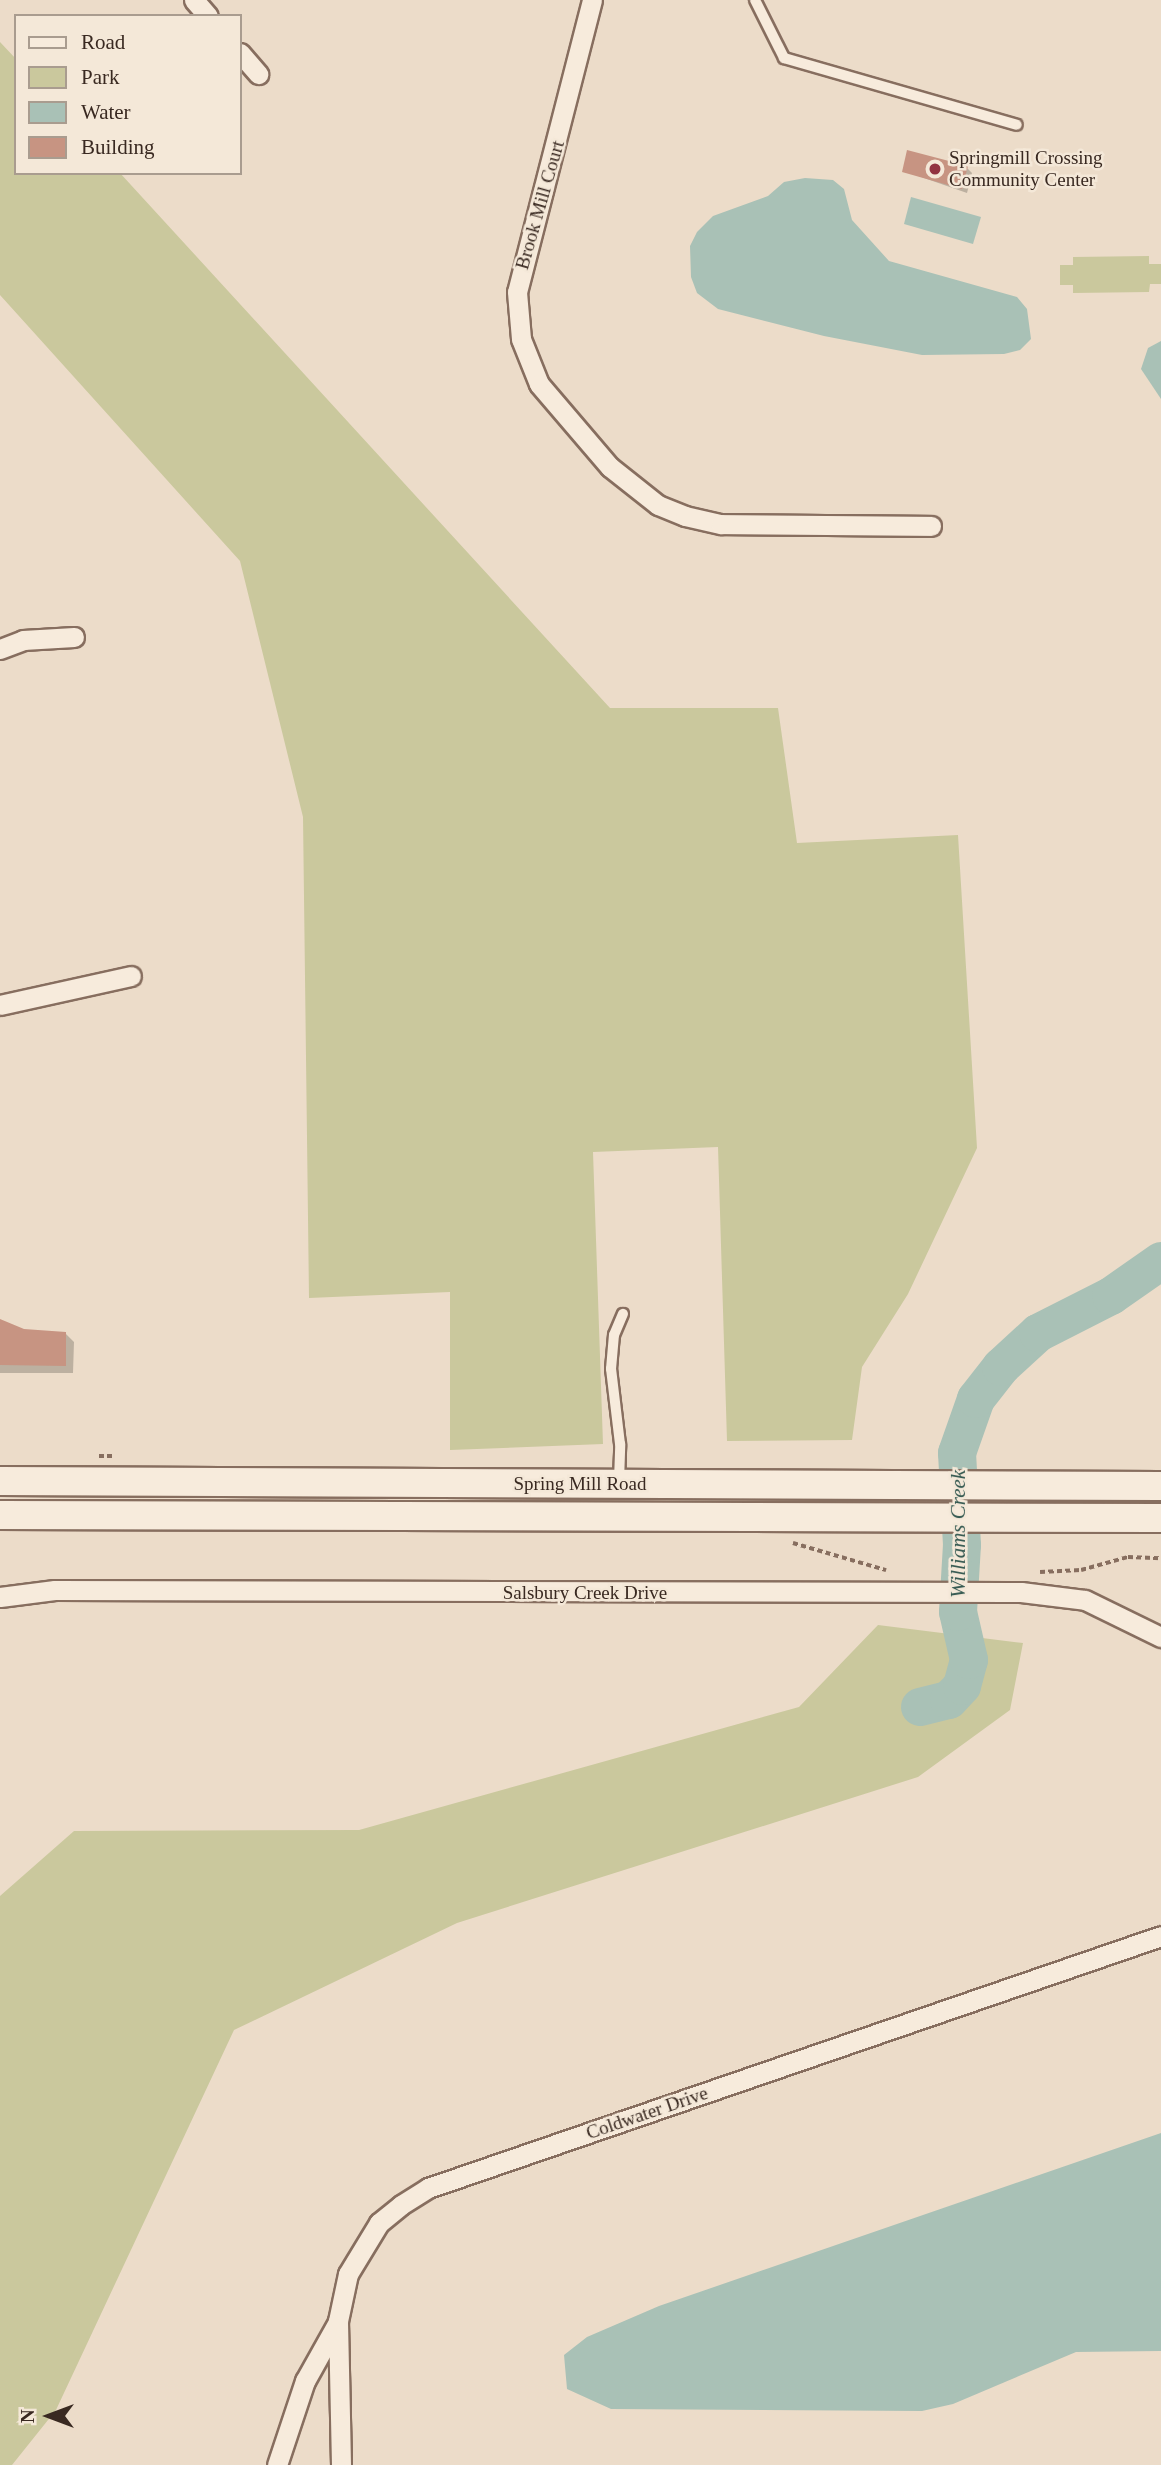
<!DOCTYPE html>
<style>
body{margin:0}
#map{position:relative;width:1161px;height:2465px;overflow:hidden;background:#ecdcc9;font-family:Georgia,serif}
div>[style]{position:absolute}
.green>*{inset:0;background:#cac89d}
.water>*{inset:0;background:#a9c1b6}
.shadow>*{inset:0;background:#0003}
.river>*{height:38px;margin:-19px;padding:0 19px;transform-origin:19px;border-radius:19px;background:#a9c1b6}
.building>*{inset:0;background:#c79482}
.path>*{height:3.5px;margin-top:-1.75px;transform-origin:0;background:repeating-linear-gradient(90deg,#876e5f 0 5px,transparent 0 8.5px)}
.roads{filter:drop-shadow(2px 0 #876e5f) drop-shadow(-2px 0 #876e5f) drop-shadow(0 2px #876e5f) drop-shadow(0 -2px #876e5f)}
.lane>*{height:10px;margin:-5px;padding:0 5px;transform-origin:5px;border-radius:5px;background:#f7ebdc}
.street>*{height:19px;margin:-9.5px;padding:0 9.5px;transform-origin:9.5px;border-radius:9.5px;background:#f7ebdc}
.secondary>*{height:28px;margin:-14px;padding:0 14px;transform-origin:14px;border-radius:14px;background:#f7ebdc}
.dots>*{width:19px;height:19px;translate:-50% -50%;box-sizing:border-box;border:4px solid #f4e8d8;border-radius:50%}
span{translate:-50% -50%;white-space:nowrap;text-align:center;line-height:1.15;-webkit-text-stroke:5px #f4e8d8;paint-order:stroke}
.poi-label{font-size:19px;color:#392921}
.left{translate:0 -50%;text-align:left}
.street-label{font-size:19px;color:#392921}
.water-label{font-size:21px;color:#32574f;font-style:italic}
.legend{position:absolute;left:14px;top:14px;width:228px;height:161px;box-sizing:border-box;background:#f4e8d8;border:2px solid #a99c8f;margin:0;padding:9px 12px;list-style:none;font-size:21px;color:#392921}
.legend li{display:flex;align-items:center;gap:14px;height:35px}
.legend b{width:35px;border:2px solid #a99c8f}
.north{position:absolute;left:14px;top:2381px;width:70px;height:70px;-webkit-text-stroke:5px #f4e8d8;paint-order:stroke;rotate:270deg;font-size:19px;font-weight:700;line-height:28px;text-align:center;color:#392921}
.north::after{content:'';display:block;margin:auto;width:24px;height:32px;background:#392921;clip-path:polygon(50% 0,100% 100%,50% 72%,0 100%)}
</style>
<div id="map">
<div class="green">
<i style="clip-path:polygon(0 42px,16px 59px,16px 173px,120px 173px,610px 708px,778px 708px,797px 843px,958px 835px,977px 1148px,908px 1294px,862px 1367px,852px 1440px,727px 1441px,718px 1147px,593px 1152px,603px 1444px,450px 1450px,450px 1292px,309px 1298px,303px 817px,240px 561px,0 295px)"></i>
<i style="clip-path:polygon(1149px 256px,1149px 264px,1161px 264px,1161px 284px,1150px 284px,1149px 292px,1073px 293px,1073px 285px,1060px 285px,1060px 265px,1073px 265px,1073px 257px)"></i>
<i style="clip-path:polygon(878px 1625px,1023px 1643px,1010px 1710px,918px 1777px,457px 1923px,234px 2030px,56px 2410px,12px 2465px,0 2465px,0 1896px,74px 1831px,359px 1830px,799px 1707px)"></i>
</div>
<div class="water">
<i style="clip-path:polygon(805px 178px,833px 180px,844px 189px,852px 220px,889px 261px,1017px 297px,1027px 309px,1031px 339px,1020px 350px,1004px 354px,922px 355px,824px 336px,718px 309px,697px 293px,691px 277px,690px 246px,697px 232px,713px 216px,768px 196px,784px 182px)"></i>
<i style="clip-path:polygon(911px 197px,981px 217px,973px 244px,904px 224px)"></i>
<i style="clip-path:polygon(1161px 341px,1161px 399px,1141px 369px,1148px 348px)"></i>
<i style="clip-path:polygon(1161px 2133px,1161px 2351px,1076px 2352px,953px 2404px,922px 2411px,611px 2409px,567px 2389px,564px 2355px,587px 2337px,659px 2306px)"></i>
</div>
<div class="shadow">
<i style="clip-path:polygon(967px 168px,972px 173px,967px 193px,904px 171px)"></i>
<i style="clip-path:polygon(0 1320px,24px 1331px,65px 1333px,74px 1342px,73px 1373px,0 1373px)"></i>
</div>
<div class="river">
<i style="left:920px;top:1707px;width:30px;rotate:-14deg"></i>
<i style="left:949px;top:1700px;width:19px;rotate:-47deg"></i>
<i style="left:962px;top:1686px;width:27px;rotate:-75deg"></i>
<i style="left:969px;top:1660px;width:49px;rotate:-102.9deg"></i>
<i style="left:958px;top:1612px;width:67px;rotate:-86.6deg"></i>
<i style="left:962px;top:1545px;width:92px;rotate:-93.1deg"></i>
<i style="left:957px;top:1453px;width:57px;rotate:-70.6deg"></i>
<i style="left:976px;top:1399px;width:41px;rotate:-52deg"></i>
<i style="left:1001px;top:1367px;width:50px;rotate:-42.6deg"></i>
<i style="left:1038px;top:1333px;width:82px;rotate:-26.9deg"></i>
<i style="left:1111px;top:1296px;width:61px;rotate:-35deg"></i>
</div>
<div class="building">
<i style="clip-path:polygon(907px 150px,968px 166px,962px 189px,902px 172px)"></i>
<i style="clip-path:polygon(0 1319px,24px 1329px,66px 1332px,66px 1366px,0 1365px)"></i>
</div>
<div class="path">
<i style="left:99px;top:1456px;width:16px"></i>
<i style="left:793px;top:1543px;width:97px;rotate:16.2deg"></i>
<i style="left:1040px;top:1572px;width:41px;rotate:-2.8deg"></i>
<i style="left:1081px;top:1570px;width:49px;rotate:-15.5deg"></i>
<i style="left:1128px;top:1557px;width:33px;rotate:2deg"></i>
</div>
<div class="roads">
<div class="lane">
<i style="left:755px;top:0;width:65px;rotate:63.4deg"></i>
<i style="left:784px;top:58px;width:242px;rotate:16deg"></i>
<i style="left:619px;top:1481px;width:37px;rotate:-88deg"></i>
<i style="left:620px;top:1444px;width:76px;rotate:-96.8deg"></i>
<i style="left:611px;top:1369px;width:34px;rotate:-85deg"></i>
<i style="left:614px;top:1335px;width:23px;rotate:-67deg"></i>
</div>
<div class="street">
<i style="left:194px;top:0;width:21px;rotate:49deg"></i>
<i style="left:592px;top:0;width:301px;rotate:104.4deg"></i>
<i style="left:517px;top:292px;width:47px;rotate:85.1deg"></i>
<i style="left:521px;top:339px;width:48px;rotate:68.2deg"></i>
<i style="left:539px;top:384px;width:109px;rotate:49.5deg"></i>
<i style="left:610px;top:467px;width:61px;rotate:38.4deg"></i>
<i style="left:658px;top:505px;width:29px;rotate:22deg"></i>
<i style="left:685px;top:516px;width:37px;rotate:13deg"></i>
<i style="left:721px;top:524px;width:210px;rotate:0.5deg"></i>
<i style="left:240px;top:53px;width:28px;rotate:49deg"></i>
<i style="left:0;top:649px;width:25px;rotate:-21deg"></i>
<i style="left:23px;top:640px;width:51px;rotate:-3.4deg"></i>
<i style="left:0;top:1005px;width:134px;rotate:-12.5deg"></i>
<i style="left:0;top:1597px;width:55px;rotate:-7.3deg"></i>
<i style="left:55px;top:1590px;width:966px;rotate:0.12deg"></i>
<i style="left:1021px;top:1592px;width:64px;rotate:7.1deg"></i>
<i style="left:1085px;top:1600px;width:85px;rotate:26deg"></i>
<i style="left:277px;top:2465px;width:89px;rotate:-71.6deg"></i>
<i style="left:305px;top:2381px;width:68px;rotate:-60.8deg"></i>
<i style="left:341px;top:2465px;width:144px;rotate:-91.2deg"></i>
<i style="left:338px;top:2321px;width:48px;rotate:-78deg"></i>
<i style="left:348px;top:2274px;width:60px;rotate:-58.7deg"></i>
<i style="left:379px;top:2223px;width:28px;rotate:-39deg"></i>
<i style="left:401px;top:2205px;width:32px;rotate:-32deg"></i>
<i style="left:428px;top:2188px;width:775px;rotate:-18.97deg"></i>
</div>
<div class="secondary">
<i style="left:0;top:1481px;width:1161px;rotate:0.25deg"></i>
<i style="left:0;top:1515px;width:1161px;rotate:0.15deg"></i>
</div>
</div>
<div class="dots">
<i style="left:935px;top:169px;background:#923341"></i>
</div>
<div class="poi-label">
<span class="left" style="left:949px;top:169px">Springmill Crossing<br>Community Center</span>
</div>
<div class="street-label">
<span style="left:540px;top:205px;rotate:-74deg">Brook Mill Court</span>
<span style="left:580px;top:1484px">Spring Mill Road</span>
<span style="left:585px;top:1593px">Salsbury Creek Drive</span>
<span style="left:647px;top:2113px;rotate:-19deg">Coldwater Drive</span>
</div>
<div class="water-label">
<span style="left:958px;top:1534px;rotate:-90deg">Williams Creek</span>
</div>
<ul class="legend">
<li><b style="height:9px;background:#f7ebdc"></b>Road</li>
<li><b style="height:19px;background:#cac89d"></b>Park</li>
<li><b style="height:19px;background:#a9c1b6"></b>Water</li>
<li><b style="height:19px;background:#c79482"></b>Building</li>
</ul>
<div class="north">N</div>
</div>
